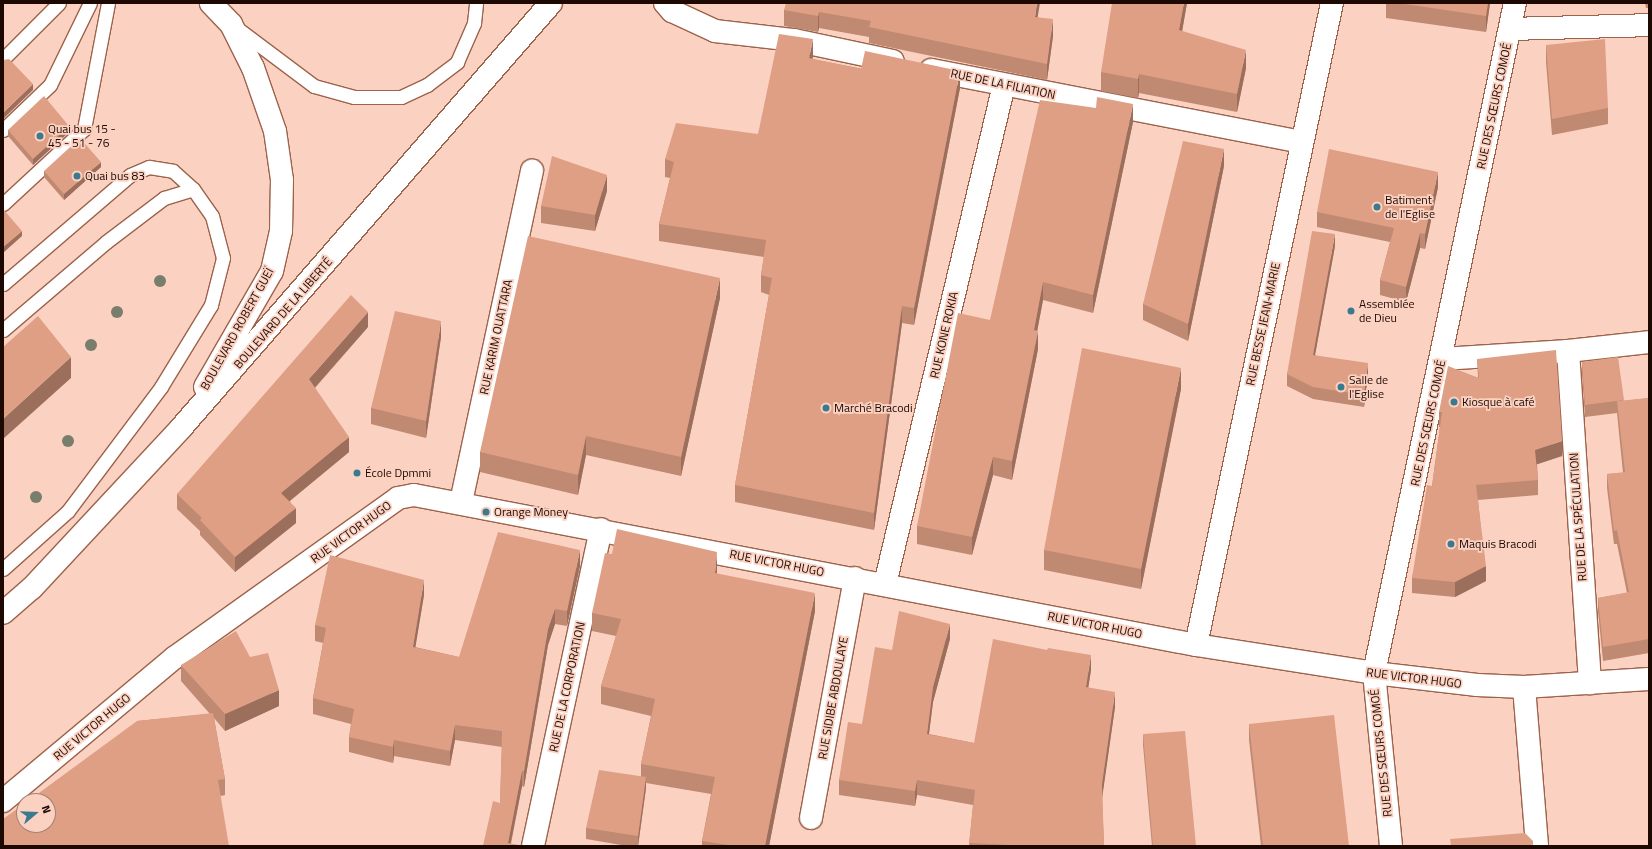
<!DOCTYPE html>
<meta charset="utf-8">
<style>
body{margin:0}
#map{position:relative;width:1652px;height:849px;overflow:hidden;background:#fbd2c2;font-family:"Titillium Web",sans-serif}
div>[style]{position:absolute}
.roads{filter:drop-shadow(1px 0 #9d624a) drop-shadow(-1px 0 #9d624a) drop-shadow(0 1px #9d624a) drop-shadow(0 -1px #9d624a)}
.lane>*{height:13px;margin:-6.5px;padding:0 6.5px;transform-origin:6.5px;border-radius:6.5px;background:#fff}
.street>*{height:22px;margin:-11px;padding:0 11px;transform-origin:11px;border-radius:11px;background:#fff}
.secondary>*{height:22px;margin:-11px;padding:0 11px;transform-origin:11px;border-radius:11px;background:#fff}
.trees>*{width:12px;height:12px;margin:-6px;border-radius:50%;background:#787d6c}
.wall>*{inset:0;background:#c08972}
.shaded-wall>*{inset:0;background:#9c6f5d}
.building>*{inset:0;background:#df9f85}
.dots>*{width:11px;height:11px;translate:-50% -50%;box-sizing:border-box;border:2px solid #fbd2c2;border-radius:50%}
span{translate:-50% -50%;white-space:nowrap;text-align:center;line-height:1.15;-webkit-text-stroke:3.5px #fbd2c2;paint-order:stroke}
.street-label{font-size:12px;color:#1e0802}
.poi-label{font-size:12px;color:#1e0802}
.left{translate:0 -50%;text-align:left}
.frame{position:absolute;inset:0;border:4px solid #1e0802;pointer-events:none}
.north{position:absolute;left:16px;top:793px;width:40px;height:40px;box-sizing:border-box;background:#fbd2c2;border:1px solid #a38175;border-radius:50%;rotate:71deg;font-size:11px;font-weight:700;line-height:16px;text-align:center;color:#1e0802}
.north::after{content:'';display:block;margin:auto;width:14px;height:18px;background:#3a798e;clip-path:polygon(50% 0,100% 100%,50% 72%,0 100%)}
</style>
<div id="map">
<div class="roads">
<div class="lane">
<i style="left:238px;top:29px;width:95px;rotate:36.9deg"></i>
<i style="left:314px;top:86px;width:41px;rotate:15.4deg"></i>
<i style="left:354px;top:97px;width:47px"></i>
<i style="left:401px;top:97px;width:29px;rotate:-25deg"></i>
<i style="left:427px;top:85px;width:38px;rotate:-37deg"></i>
<i style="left:457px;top:62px;width:43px;rotate:-66.4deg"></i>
<i style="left:474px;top:23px;width:20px;rotate:-84deg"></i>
<i style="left:3px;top:59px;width:79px;rotate:-45deg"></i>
<i style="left:3px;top:130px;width:65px;rotate:-43.8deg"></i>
<i style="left:50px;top:85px;width:91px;rotate:-64deg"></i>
<i style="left:3px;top:204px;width:110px;rotate:-42.8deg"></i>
<i style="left:84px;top:129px;width:128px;rotate:-79.2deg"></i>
<i style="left:3px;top:284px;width:167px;rotate:-40.6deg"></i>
<i style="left:130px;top:175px;width:21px;rotate:-23deg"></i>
<i style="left:149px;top:167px;width:24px;rotate:9deg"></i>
<i style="left:173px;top:171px;width:27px;rotate:42deg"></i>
<i style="left:193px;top:189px;width:33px;rotate:55deg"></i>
<i style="left:212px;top:216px;width:43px;rotate:75.3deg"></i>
<i style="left:223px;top:258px;width:49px;rotate:104.3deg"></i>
<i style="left:211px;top:305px;width:96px;rotate:121.4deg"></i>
<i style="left:161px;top:387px;width:155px;rotate:126.9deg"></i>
<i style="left:68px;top:511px;width:87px;rotate:138.3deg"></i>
<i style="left:3px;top:330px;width:135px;rotate:-40.5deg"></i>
<i style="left:106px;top:242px;width:73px;rotate:-37.2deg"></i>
<i style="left:164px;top:198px;width:30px;rotate:-17deg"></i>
</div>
<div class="street">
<i style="left:665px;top:3px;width:11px;rotate:49deg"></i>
<i style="left:672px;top:11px;width:47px;rotate:24.9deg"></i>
<i style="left:715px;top:31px;width:80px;rotate:6.5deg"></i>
<i style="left:794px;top:40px;width:101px;rotate:12deg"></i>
<i style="left:1510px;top:29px;width:139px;rotate:-1.6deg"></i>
<i style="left:931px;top:70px;width:377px;rotate:11deg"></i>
<i style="left:1568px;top:351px;width:333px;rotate:86.2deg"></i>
<i style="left:1442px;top:359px;width:126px;rotate:-3.6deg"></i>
<i style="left:1568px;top:351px;width:81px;rotate:-6.3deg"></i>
<i style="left:461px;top:502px;width:339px;rotate:-77.9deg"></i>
<i style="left:885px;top:584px;width:513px;rotate:-76.59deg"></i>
<i style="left:1196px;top:645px;width:656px;rotate:-78.04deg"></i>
<i style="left:1524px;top:687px;width:160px;rotate:85.3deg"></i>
<i style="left:3px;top:801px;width:223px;rotate:-39.9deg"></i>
<i style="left:174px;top:658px;width:275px;rotate:-35.5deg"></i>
<i style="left:398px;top:498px;width:16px;rotate:-11deg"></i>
<i style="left:414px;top:495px;width:796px;rotate:10.86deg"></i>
<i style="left:1196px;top:645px;width:180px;rotate:8.9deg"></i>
<i style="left:1374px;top:673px;width:104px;rotate:6.6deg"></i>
<i style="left:1477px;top:685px;width:47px;rotate:2.4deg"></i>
<i style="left:1524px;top:687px;width:125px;rotate:-3.7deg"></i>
<i style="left:811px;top:818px;width:244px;rotate:-79.6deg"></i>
<i style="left:533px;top:846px;width:324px;rotate:-77.9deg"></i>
<i style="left:1391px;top:846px;width:174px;rotate:-95.6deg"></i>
<i style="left:1374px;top:673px;width:685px;rotate:-78.12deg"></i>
</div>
<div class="secondary">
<i style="left:205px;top:387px;width:134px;rotate:-60deg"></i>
<i style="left:272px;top:271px;width:41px;rotate:-77.3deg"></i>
<i style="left:281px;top:231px;width:51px;rotate:-88.9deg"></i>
<i style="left:282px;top:180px;width:49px;rotate:-98.1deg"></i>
<i style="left:275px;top:131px;width:67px;rotate:-109.2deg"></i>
<i style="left:253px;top:68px;width:49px;rotate:-116.6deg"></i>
<i style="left:231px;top:24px;width:29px;rotate:-134deg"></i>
<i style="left:3px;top:613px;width:38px;rotate:-41deg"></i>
<i style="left:32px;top:588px;width:219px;rotate:-47deg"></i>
<i style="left:181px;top:428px;width:563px;rotate:-48.96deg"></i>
</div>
</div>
<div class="trees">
<i style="left:160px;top:281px"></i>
<i style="left:117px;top:312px"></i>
<i style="left:91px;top:345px"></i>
<i style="left:68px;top:441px"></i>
<i style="left:36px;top:497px"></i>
</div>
<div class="wall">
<i style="clip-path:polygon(1187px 3px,1182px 31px,1246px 68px,1237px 112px,1139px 93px,1138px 98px,1101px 91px,1101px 72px)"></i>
<i style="clip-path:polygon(1386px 3px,1490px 3px,1486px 32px,1386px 18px)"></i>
<i style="clip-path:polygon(1645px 3px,1649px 3px,1649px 8px,1646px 8px)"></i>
<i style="clip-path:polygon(784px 10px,1038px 17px,1053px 36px,1047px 80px,869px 43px,869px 37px,819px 28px,818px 32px,784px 26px)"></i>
<i style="clip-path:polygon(1546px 45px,1608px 108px,1608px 124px,1552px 135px,1546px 62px)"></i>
<i style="clip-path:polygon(813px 57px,812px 59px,960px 88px,914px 325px,902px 323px,874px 530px,735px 502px,735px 485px,769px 295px,761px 292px,761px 275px,764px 257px,659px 241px,659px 224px,670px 178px,665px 177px,665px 159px,758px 134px)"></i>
<i style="clip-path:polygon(1133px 122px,1093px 313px,1043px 300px,1037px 331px,1038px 349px,1012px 480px,993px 475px,972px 555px,917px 544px,917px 526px,990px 320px)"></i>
<i style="clip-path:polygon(8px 130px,69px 132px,33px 165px,8px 136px)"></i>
<i style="clip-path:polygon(1224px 166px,1188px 341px,1143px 320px,1143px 304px)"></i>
<i style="clip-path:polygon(101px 167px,64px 200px,44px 177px,44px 171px)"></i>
<i style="clip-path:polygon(1438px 187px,1425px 249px,1420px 248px,1406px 302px,1380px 295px,1380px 280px,1390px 242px,1317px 227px,1317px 212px)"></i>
<i style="clip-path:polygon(607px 191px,595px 231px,541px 223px,541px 206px)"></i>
<i style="clip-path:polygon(1335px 246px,1315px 355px,1368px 375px,1364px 407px,1313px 399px,1287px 386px,1287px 374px)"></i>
<i style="clip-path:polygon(720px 298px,681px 476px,586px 455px,578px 495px,480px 472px,480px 452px)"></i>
<i style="clip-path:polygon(368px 327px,315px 388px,349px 452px,290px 501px,296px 523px,235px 572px,200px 535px,200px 531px,177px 509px,177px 494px)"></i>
<i style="clip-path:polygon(441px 337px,426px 438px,371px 424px,371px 408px)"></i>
<i style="clip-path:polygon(1477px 359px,1562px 456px,1537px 464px,1538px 480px,1538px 495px,1478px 500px,1486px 581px,1455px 597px,1412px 593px,1412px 578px,1432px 486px,1440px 427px,1439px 427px,1439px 412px,1478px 377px)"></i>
<i style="clip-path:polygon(1582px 362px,1624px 401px,1649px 398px,1649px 653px,1603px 661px,1598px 611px,1598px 598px,1627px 593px,1617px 544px,1614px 544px,1607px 488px,1607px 474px,1623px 473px,1617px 413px,1585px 417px,1582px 374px)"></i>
<i style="clip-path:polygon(1181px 389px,1141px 589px,1044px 570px,1044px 550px)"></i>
<i style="clip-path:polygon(580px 566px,567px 626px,555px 624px,548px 645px,524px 787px,522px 786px,511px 844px,483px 846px,500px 803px,502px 747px,455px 740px,450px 766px,394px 756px,393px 763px,349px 752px,349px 737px,351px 724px,313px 714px,313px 698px,323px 643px,315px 641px,315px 625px,424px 595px,415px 647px,459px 657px)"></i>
<i style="clip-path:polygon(717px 570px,717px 574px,815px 611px,769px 846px,702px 846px,702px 841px,711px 794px,646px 783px,646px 788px,638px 846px,627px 846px,586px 839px,586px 828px,641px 776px,641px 764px,651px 716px,601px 704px,601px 686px,616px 636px,592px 631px,592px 613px)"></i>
<i style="clip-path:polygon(950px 639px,933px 702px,929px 734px,974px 743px,1091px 670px,1088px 688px,1115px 707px,1102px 796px,1104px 846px,969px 846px,973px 805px,917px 795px,915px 806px,839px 795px,839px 780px,892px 650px)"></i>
<i style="clip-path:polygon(250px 657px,279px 706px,225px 731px,214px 718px,225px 779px,225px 795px,221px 796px,137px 721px,210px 714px,181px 681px,181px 665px)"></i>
<i style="clip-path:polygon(1249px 724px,1349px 846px,1261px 846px,1249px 740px)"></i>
<i style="clip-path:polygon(1143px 734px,1196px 846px,1152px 846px,1143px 745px)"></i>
</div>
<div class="shaded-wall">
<i style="clip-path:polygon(1037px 3px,1040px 3px,1035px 33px,1035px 17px)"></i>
<i style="clip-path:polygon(1184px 3px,1187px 3px,1179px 49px,1179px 30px)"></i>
<i style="clip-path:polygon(1488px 3px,1490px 3px,1486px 32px,1486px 16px)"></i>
<i style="clip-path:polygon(819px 12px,819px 28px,818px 32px,818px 16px)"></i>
<i style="clip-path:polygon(1053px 19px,1053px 36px,1047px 80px,1047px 64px)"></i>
<i style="clip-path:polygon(813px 39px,813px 57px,809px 75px,809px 58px)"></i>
<i style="clip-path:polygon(1246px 50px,1246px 68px,1237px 112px,1237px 94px)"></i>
<i style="clip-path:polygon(960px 71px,960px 88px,914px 325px,914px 308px)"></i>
<i style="clip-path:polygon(1139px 74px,1139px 93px,1138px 98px,1138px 79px)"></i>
<i style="clip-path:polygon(33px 84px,33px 90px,3px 119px,3px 113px)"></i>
<i style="clip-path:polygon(1133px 104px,1133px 122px,1093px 313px,1093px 295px)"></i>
<i style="clip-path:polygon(69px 126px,69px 132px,33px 165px,33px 159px)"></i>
<i style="clip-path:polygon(1224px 149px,1224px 166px,1188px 341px,1188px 324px)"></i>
<i style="clip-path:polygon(101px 162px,101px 167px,64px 200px,64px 194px)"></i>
<i style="clip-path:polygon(1438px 172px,1438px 187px,1425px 249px,1425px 234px)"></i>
<i style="clip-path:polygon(607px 175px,607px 191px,595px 231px,595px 215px)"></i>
<i style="clip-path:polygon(22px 231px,22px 236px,3px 253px,3px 247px)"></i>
<i style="clip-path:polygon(1420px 233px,1420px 248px,1406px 302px,1406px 287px)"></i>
<i style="clip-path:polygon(1335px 234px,1335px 246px,1313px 366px,1313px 355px)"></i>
<i style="clip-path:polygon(720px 278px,720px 298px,681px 476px,681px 457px)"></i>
<i style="clip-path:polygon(1043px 282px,1043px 300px,1034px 348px,1034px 330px)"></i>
<i style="clip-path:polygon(902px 306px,902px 323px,874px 530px,874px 513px)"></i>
<i style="clip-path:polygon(368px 312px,368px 327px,309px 394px,309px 379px)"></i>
<i style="clip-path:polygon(441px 321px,441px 337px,426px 438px,426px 421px)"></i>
<i style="clip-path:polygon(1038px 331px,1038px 349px,1012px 480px,1012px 461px)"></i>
<i style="clip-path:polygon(71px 357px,71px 378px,3px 439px,3px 419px)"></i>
<i style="clip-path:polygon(1368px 363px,1368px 375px,1364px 407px,1364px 395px)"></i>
<i style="clip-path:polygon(1181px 368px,1181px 389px,1141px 589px,1141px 569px)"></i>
<i style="clip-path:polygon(586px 436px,586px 455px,578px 495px,578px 475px)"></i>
<i style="clip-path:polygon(349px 437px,349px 452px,281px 508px,281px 493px)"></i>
<i style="clip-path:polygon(1562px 441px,1562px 456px,1535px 465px,1535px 450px)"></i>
<i style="clip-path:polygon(993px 457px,993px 475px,972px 555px,972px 537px)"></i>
<i style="clip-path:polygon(296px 508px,296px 523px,235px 572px,235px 557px)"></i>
<i style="clip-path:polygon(580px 550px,580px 566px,567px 626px,567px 611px)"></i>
<i style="clip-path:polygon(717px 552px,717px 570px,715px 591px,715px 573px)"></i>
<i style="clip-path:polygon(1486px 566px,1486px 581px,1455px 597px,1455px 582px)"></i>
<i style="clip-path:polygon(424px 580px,424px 595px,413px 662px,413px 647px)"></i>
<i style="clip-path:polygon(815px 593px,815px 611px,769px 846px,765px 846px)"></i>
<i style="clip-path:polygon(555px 609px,555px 624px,548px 645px,524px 787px,524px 771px,548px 629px)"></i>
<i style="clip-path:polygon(950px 624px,950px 639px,933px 702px,927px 749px,927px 734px,933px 687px)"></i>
<i style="clip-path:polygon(1091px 655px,1091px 670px,1086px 702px,1086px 687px)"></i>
<i style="clip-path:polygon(279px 690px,279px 706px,225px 731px,225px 714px)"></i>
<i style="clip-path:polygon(1115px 692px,1115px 707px,1102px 799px,1102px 784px)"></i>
<i style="clip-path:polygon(455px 725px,455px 740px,450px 766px,450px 751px)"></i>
<i style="clip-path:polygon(394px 740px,394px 756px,393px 763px,393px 747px)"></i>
<i style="clip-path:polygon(522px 771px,522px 786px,510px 846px,508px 843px)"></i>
<i style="clip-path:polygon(646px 777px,646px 788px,638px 846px,638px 836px)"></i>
<i style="clip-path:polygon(917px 780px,917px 795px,915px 806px,915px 791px)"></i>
</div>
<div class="building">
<i style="clip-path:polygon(786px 3px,1037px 3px,1035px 17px,1053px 19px,1047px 64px,869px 27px,871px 21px,819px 12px,818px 16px,784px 10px)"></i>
<i style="clip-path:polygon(1112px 3px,1184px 3px,1179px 30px,1246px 50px,1237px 94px,1139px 74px,1138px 79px,1101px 72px)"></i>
<i style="clip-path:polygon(1398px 3px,1488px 3px,1486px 16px)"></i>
<i style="clip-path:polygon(779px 34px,813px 39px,809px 58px,861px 69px,865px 51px,960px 71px,914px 308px,902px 306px,874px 513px,735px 485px,772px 278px,761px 275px,766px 240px,659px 224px,674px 162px,665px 159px,676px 123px,758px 134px)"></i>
<i style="clip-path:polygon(1605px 39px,1608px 108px,1552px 119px,1546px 45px)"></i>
<i style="clip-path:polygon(9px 59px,33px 84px,3px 113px,3px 60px)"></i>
<i style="clip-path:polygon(44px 96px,69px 126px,33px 159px,8px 130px)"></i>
<i style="clip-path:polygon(1097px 97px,1133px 104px,1093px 295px,1043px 282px,1034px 330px,1038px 331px,1012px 461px,993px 457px,972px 537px,917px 526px,958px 313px,990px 320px,1040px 100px,1096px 108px)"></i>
<i style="clip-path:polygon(80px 138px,101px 162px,64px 194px,44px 171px)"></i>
<i style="clip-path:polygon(1183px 141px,1224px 149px,1188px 324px,1143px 304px)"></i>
<i style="clip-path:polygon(1329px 149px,1438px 172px,1425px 234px,1420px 233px,1406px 287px,1380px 280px,1394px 228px,1317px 212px)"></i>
<i style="clip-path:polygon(552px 156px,607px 175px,595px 215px,541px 206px)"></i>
<i style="clip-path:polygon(3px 209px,22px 231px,3px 247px)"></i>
<i style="clip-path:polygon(1312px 231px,1335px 234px,1313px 355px,1368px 363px,1364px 395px,1313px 387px,1287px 374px)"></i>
<i style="clip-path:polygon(528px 236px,720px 278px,681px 457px,586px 436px,578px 475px,480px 452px)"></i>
<i style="clip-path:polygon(351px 295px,368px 312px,309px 379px,349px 437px,281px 493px,296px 508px,235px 557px,200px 520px,202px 518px,177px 494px)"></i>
<i style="clip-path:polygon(395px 311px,441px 321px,426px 421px,371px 408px)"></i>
<i style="clip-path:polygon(38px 316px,71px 357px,3px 419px,3px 347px)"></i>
<i style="clip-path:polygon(1082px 348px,1181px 368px,1141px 569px,1044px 550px)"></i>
<i style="clip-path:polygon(1556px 350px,1562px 441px,1535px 450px,1538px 480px,1476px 485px,1486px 566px,1455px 582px,1412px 578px,1427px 485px,1432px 486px,1442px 412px,1439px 412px,1448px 366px,1479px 378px,1477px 359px)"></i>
<i style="clip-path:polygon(1618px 357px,1624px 400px,1585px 405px,1582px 362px)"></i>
<i style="clip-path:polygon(1649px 398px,1649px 639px,1603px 647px,1598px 598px,1629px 592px,1617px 530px,1614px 531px,1607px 474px,1625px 472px,1617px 401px)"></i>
<i style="clip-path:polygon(617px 529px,717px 552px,715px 573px,815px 593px,765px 846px,735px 846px,702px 841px,715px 777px,641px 764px,655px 699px,601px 686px,621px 619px,592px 613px,605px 553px,612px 554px)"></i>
<i style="clip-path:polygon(498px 532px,580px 550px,567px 611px,555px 609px,548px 629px,524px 771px,522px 771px,508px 843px,525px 846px,483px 846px,493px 801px,500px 803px,502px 731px,455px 725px,450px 751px,394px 740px,393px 747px,349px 737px,354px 709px,313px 698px,326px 628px,315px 625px,330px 555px,424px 580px,413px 647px,459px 657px)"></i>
<i style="clip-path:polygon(899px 611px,950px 624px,933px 687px,927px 734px,974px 743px,993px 639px,1047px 650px,1048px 648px,1091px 655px,1086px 687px,1115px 692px,1102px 784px,1104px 846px,1032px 846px,969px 843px,975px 790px,917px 780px,915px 791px,839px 780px,848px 722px,862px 724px,875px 647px,892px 650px)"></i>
<i style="clip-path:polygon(236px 631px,250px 657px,268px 653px,279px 690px,225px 714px,181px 665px)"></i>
<i style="clip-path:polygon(213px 713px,225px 779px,218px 780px,229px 846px,3px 846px,3px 819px,24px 804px,24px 825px,48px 825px,48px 801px,28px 801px,137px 721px)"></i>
<i style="clip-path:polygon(1334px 715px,1349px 846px,1263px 846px,1249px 724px)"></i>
<i style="clip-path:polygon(1185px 731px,1196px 846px,1153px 846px,1143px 734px)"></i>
<i style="clip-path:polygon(599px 770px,646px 777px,638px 836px,586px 828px)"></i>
<i style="clip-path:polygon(1525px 833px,1533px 841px,1533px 846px,1451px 846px,1450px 839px)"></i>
</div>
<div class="dots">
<i style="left:40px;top:136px;background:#3a798e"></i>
<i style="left:77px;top:176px;background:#3a798e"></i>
<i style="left:1377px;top:207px;background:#3a798e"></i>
<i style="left:1351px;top:311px;background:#3a798e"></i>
<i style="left:1341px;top:387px;background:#3a798e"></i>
<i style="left:1454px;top:402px;background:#3a798e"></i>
<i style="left:826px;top:408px;background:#3a798e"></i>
<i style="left:357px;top:473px;background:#3a798e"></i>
<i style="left:486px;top:512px;background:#3a798e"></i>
<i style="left:1451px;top:544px;background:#3a798e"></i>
</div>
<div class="street-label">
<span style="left:1003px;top:84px;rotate:12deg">RUE DE LA FILIATION</span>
<span style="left:1494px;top:106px;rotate:-78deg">RUE DES SŒURS COMOÉ</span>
<span style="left:283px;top:313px;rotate:-49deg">BOULEVARD DE LA LIBERTÉ</span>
<span style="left:1263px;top:324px;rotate:-78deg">RUE BESSE JEAN-MARIE</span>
<span style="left:237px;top:329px;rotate:-61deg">BOULEVARD ROBERT GUEÏ</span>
<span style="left:944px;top:335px;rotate:-77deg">RUE KONE ROKIA</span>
<span style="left:496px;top:337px;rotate:-78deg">RUE KARIM OUATTARA</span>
<span style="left:1428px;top:423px;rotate:-78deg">RUE DES SŒURS COMOÉ</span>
<span style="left:1578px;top:517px;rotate:-94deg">RUE DE LA SPÉCULATION</span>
<span style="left:351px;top:532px;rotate:-36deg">RUE VICTOR HUGO</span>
<span style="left:777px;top:563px;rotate:11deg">RUE VICTOR HUGO</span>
<span style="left:1095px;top:625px;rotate:11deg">RUE VICTOR HUGO</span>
<span style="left:1414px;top:678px;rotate:7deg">RUE VICTOR HUGO</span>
<span style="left:567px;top:687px;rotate:-78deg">RUE DE LA CORPORATION</span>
<span style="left:833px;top:698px;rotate:-80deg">RUE SIDIBE ABDOULAYE</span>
<span style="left:92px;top:727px;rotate:-40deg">RUE VICTOR HUGO</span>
<span style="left:1381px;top:753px;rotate:-96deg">RUE DES SŒURS COMOÉ</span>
</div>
<div class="poi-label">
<span class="left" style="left:48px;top:136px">Quai bus 15 -<br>45 - 51 - 76</span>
<span class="left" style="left:85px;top:176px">Quai bus 83</span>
<span class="left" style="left:1385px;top:207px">Batiment<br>de l'Eglise</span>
<span class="left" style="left:1359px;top:311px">Assemblée<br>de Dieu</span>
<span class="left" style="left:1349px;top:387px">Salle de<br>l'Eglise</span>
<span class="left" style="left:1462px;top:402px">Kiosque à café</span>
<span class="left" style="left:834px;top:408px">Marché Bracodi</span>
<span class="left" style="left:365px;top:473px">École Dpmmi</span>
<span class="left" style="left:494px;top:512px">Orange Money</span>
<span class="left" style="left:1459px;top:544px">Maquis Bracodi</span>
</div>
<div class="frame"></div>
<div class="north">N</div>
</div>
